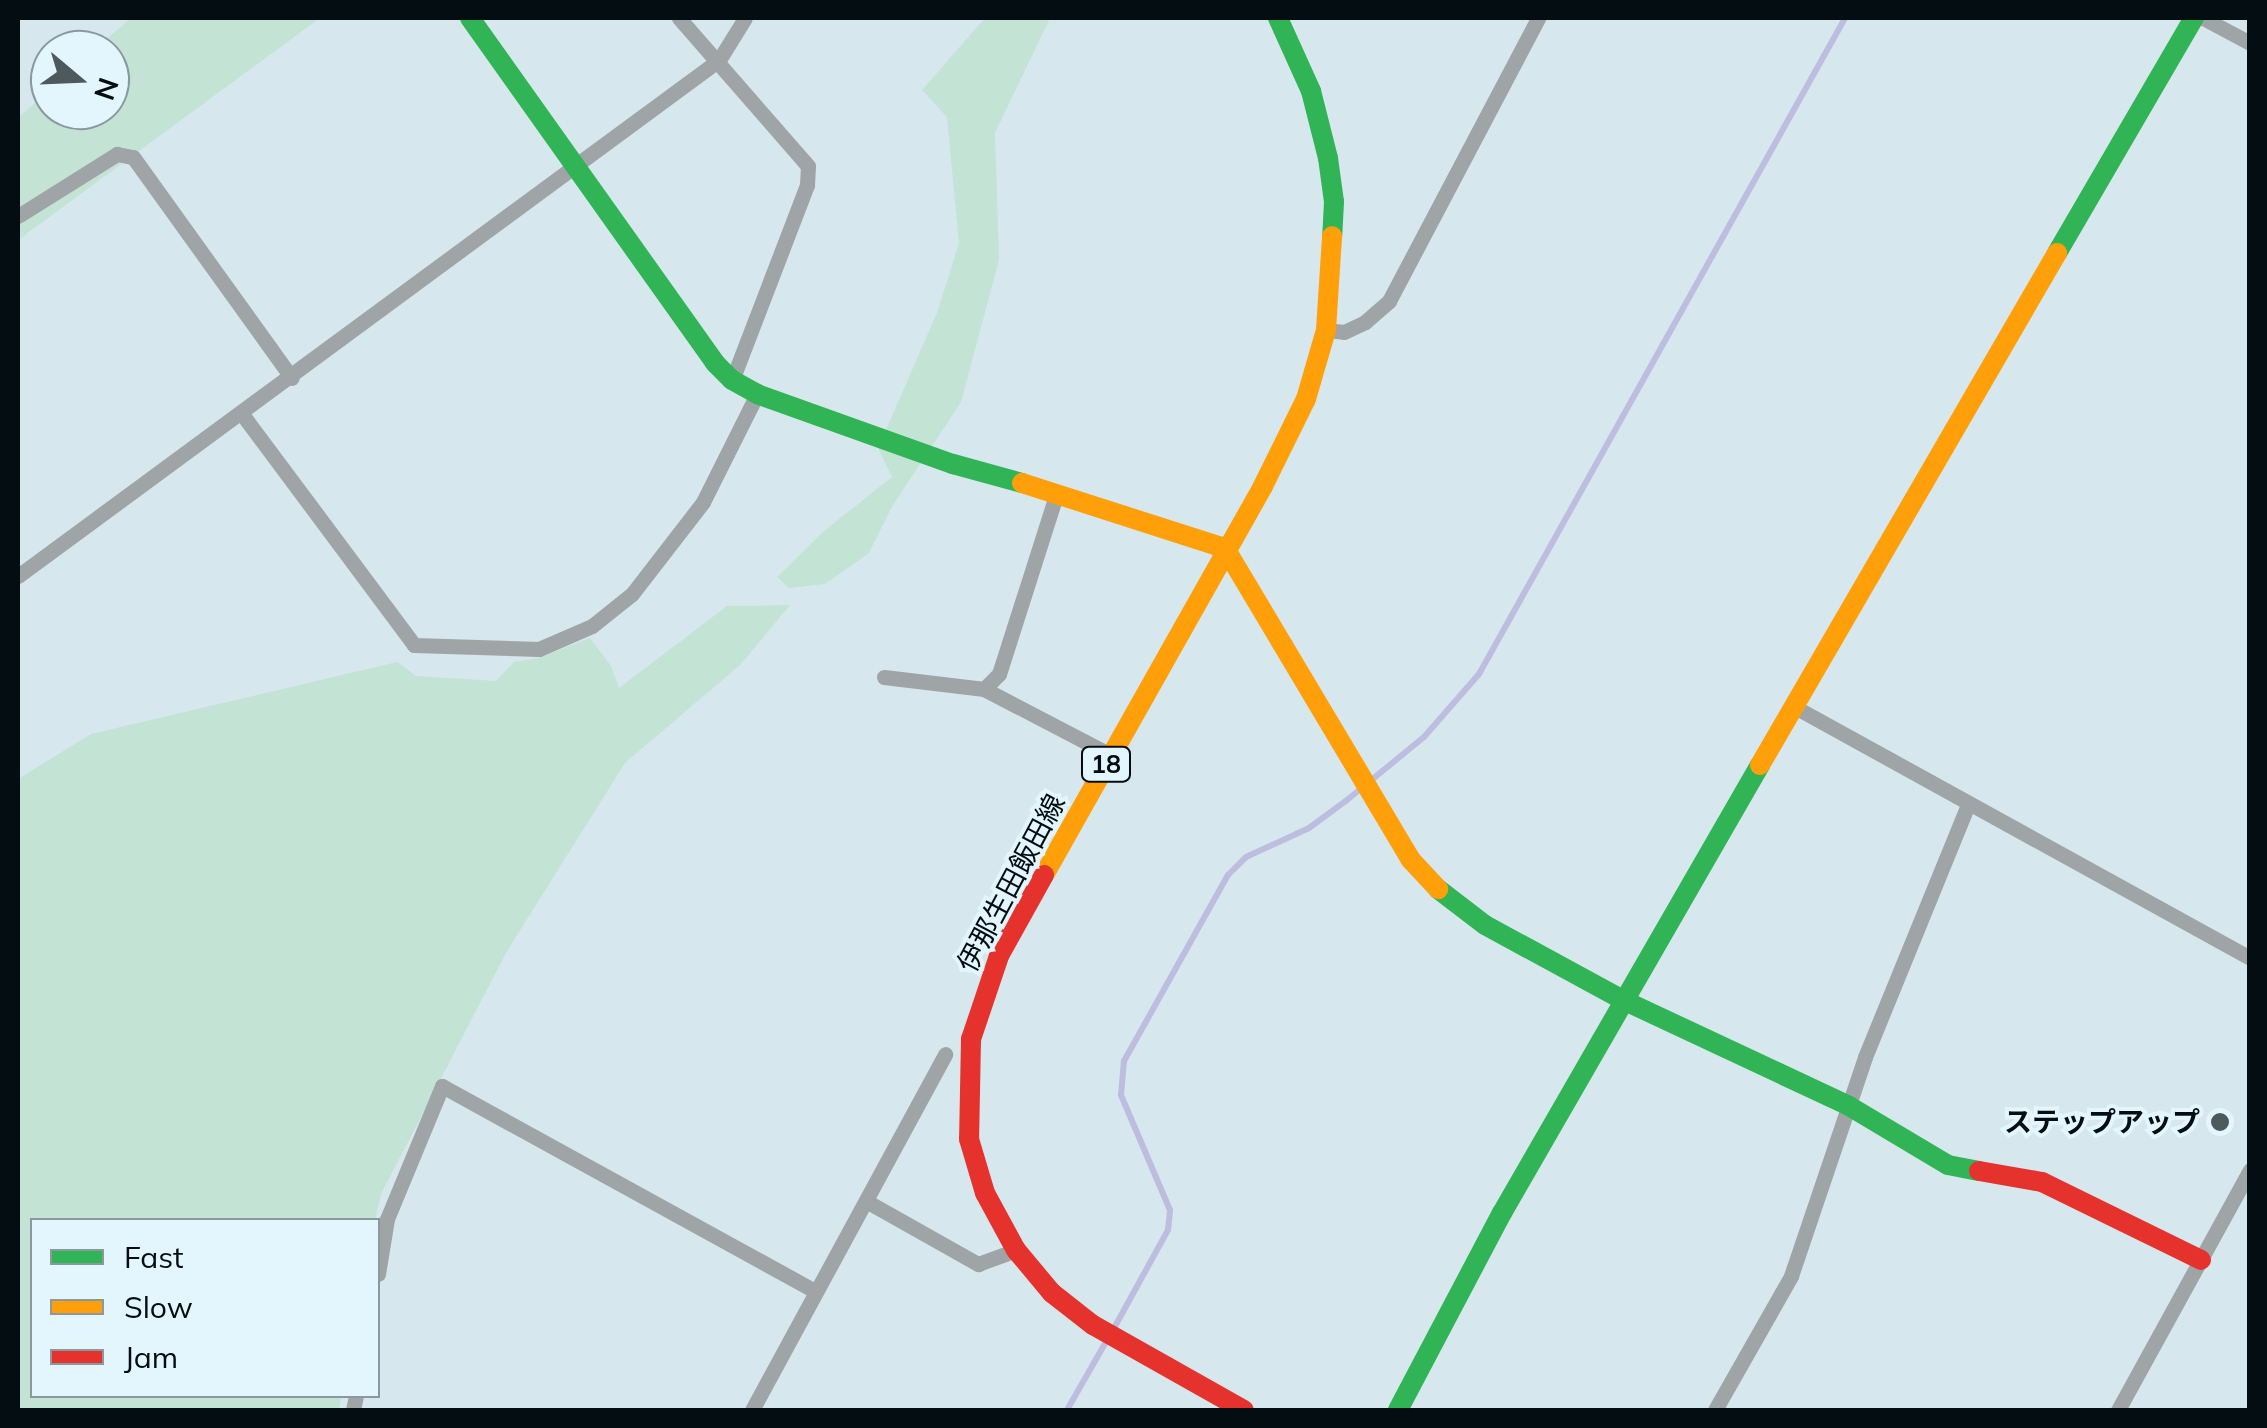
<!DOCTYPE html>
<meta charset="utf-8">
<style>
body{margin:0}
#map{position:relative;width:2267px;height:1428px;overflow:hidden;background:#d6e7ed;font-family:Mulish,"Noto Sans JP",sans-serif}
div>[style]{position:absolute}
.green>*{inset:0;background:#c3e3d5}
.stream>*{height:6px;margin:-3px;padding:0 3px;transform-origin:3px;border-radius:3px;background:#bdbde0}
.street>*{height:15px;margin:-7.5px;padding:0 7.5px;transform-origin:7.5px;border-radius:7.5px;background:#9fa4a7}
.fast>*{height:20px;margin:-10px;padding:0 10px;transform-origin:10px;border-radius:10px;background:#30b455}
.slow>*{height:20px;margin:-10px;padding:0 10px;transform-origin:10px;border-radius:10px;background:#ff9f0a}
.jam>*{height:20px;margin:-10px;padding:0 10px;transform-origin:10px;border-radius:10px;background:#e5322d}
.dots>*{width:28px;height:28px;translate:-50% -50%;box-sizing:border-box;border:5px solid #e4f6fd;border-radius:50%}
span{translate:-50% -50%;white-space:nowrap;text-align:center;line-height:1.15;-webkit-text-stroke:8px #e4f6fd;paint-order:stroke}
.shield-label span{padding:2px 8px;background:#e4f6fd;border:2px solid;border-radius:8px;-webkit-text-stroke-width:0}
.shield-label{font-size:25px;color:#040d11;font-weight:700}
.street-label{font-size:28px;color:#040d11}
.poi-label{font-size:28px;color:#040d11;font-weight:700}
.right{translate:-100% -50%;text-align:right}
.frame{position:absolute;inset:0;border:20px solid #040d11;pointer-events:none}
.legend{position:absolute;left:30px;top:1218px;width:350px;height:180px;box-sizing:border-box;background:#e4f6fd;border:2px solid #8a999f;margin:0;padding:12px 18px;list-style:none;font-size:30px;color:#040d11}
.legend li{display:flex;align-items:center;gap:20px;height:50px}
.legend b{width:50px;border:2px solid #8a999f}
.north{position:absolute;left:30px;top:30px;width:100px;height:100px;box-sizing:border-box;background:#e4f6fd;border:2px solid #8a999f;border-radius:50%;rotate:109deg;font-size:28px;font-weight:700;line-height:40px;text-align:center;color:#040d11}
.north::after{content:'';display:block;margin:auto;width:35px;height:45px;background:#4e595e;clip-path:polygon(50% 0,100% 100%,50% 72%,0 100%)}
</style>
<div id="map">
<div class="green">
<i style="clip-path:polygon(131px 18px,320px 18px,18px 240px,18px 118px,50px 89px,50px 110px,110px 110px,110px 50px,94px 50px)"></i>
<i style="clip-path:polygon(985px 18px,1050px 18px,995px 133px,999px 260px,961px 402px,893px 505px,869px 553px,825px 584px,789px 588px,777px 577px,824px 531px,892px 477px,878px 448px,937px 313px,959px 243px,947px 117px,922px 90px)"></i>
<i style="clip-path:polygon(790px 605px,741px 664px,625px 763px,507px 951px,381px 1194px,375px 1220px,32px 1220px,32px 1396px,341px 1396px,339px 1410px,18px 1410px,18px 779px,91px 734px,397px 662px,416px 676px,496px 681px,514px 662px,539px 658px,590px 638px,611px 666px,619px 688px,727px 606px)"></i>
</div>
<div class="stream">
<i style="left:1113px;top:1330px;width:114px;rotate:-61.2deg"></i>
<i style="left:1168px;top:1230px;width:20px;rotate:-84deg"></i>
<i style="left:1170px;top:1210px;width:125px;rotate:-113.1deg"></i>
<i style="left:1121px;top:1095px;width:34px;rotate:-85deg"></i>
<i style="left:1124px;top:1061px;width:213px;rotate:-60.8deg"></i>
<i style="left:1228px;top:875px;width:25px;rotate:-45deg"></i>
<i style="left:1246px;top:857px;width:69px;rotate:-24.7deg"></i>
<i style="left:1309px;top:828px;width:47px;rotate:-36.4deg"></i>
<i style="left:1347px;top:800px;width:99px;rotate:-39.3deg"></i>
<i style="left:1424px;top:737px;width:84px;rotate:-48.9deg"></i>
<i style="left:1479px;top:674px;width:751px;rotate:-60.84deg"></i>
<i style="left:1067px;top:1410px;width:81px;rotate:-60.3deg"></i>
</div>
<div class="street">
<i style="left:679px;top:18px;width:196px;rotate:48.9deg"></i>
<i style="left:808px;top:166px;width:19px;rotate:93deg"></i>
<i style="left:807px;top:185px;width:209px;rotate:111deg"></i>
<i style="left:2203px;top:18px;width:53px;rotate:28deg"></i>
<i style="left:18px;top:216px;width:117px;rotate:-32.1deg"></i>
<i style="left:117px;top:154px;width:16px;rotate:11deg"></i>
<i style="left:133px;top:157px;width:272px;rotate:54.3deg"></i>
<i style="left:1326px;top:330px;width:18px;rotate:6deg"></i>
<i style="left:1344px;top:332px;width:23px;rotate:-25deg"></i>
<i style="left:1365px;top:322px;width:32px;rotate:-41deg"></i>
<i style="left:1389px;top:301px;width:320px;rotate:-62.2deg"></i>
<i style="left:242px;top:414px;width:288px;rotate:53.3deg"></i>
<i style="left:414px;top:645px;width:125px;rotate:1.8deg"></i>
<i style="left:539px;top:649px;width:58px;rotate:-23.5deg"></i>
<i style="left:592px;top:626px;width:51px;rotate:-38.7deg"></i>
<i style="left:632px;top:594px;width:116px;rotate:-52.3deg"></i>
<i style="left:703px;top:502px;width:121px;rotate:-63.4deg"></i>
<i style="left:18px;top:576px;width:870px;rotate:-36.36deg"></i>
<i style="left:719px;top:60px;width:49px;rotate:-58.2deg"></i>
<i style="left:884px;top:677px;width:101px;rotate:6.8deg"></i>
<i style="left:984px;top:689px;width:143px;rotate:27.5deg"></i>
<i style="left:984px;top:689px;width:21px;rotate:-45deg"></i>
<i style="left:999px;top:674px;width:191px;rotate:-72.3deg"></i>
<i style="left:1793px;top:706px;width:522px;rotate:28.87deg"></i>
<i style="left:866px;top:1201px;width:129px;rotate:29.4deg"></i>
<i style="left:978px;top:1264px;width:40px;rotate:-20.2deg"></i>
<i style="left:378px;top:1274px;width:56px;rotate:-80.7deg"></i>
<i style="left:387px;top:1219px;width:144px;rotate:-67.5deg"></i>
<i style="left:442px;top:1086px;width:426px;rotate:28.8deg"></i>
<i style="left:353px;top:1410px;width:14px;rotate:-78deg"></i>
<i style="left:752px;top:1410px;width:405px;rotate:-61.5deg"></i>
<i style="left:1715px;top:1410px;width:154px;rotate:-60.4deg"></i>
<i style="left:1791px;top:1276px;width:231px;rotate:-71.3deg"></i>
<i style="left:1865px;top:1057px;width:273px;rotate:-67.8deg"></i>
<i style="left:2118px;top:1410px;width:274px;rotate:-61.2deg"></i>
</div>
<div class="fast">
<i style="left:470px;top:18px;width:423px;rotate:54.6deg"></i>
<i style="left:715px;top:363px;width:24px;rotate:45deg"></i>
<i style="left:732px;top:380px;width:29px;rotate:29deg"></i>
<i style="left:757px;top:394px;width:208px;rotate:19.7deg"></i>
<i style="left:953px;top:464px;width:72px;rotate:15.4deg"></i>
<i style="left:1278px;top:18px;width:80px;rotate:65.7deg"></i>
<i style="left:1311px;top:91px;width:69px;rotate:75.8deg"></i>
<i style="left:1328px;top:158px;width:44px;rotate:82.2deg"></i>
<i style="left:1334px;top:202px;width:34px;rotate:93deg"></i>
<i style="left:2057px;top:253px;width:272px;rotate:-59.8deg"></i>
<i style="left:1438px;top:889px;width:59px;rotate:37.5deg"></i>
<i style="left:1485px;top:925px;width:157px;rotate:28.5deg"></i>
<i style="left:1623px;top:1000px;width:250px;rotate:25.1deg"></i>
<i style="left:1849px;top:1106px;width:115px;rotate:30.8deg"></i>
<i style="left:1948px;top:1165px;width:32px;rotate:11deg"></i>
<i style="left:1398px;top:1410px;width:223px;rotate:-62.2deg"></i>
<i style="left:1502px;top:1213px;width:517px;rotate:-60.06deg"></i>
</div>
<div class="slow">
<i style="left:1022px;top:483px;width:213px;rotate:17.8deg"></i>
<i style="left:1225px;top:548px;width:363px;rotate:59.2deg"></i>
<i style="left:1411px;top:860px;width:40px;rotate:47deg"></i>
<i style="left:1760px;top:765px;width:592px;rotate:-59.88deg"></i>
<i style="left:1044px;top:875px;width:446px;rotate:-60.6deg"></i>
<i style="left:1263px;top:486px;width:97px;rotate:-63.7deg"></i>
<i style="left:1306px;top:399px;width:72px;rotate:-73.8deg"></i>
<i style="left:1326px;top:330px;width:94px;rotate:-86.3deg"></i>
</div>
<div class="jam">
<i style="left:1044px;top:875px;width:93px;rotate:119.1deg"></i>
<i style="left:999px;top:956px;width:88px;rotate:108.6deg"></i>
<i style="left:971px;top:1039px;width:100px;rotate:91.1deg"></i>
<i style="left:969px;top:1139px;width:56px;rotate:73.5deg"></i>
<i style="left:985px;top:1193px;width:65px;rotate:61.5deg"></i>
<i style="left:1016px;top:1250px;width:56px;rotate:50.1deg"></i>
<i style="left:1052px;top:1293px;width:52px;rotate:38deg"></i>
<i style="left:1093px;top:1325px;width:173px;rotate:29.4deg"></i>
<i style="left:1979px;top:1171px;width:64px;rotate:9.9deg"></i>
<i style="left:2042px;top:1182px;width:177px;rotate:26.1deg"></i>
</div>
<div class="dots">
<i style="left:2220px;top:1122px;background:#4e595e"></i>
</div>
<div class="shield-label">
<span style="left:1106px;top:764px">18</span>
</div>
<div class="street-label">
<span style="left:1011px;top:883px;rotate:-62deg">伊那生田飯田線</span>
</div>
<div class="poi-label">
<span class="right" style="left:2200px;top:1122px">ステップアップ</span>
</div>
<div class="frame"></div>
<ul class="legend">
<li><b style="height:12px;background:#30b455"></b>Fast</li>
<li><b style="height:12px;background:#ff9f0a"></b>Slow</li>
<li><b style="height:12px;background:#e5322d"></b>Jam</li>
</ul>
<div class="north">N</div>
</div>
